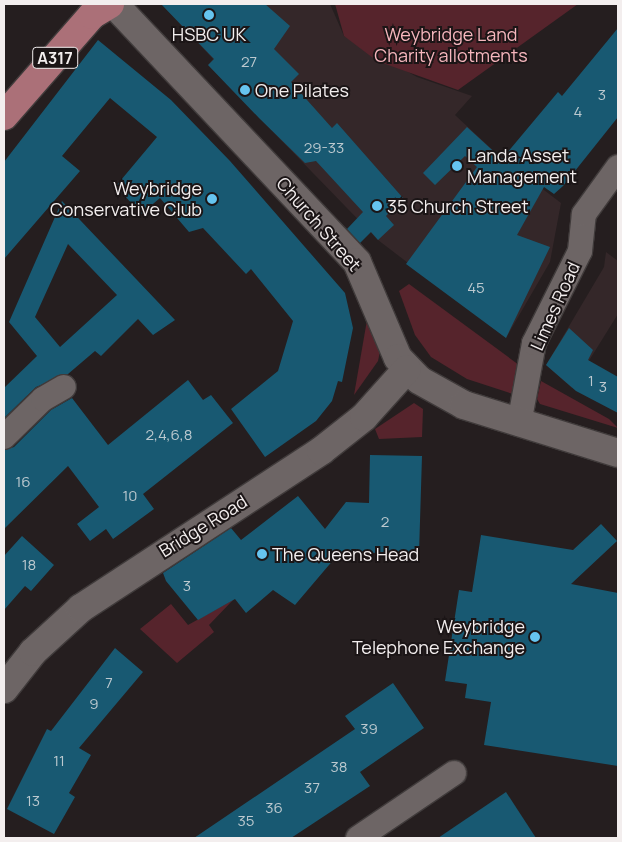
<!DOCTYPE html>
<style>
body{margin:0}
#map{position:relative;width:622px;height:842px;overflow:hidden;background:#251e1f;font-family:Manrope,sans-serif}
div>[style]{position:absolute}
.built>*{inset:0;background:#342729}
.green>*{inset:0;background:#56242c}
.building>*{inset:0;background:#185972}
.roads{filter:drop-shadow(1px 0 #403b3b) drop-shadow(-1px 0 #403b3b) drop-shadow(0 1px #403b3b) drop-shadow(0 -1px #403b3b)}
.street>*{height:24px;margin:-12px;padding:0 12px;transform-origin:12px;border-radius:12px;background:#6d6565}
.secondary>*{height:28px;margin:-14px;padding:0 14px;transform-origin:14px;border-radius:14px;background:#6d6565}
.primary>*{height:28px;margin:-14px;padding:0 14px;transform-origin:14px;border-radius:14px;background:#ab7078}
.dots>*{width:14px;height:14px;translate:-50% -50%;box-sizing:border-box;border:2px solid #1b1516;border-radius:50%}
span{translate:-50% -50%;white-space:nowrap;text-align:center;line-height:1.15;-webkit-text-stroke:4px #1b1516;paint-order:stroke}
.number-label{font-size:15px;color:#bcc9cf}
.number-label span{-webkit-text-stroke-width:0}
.shield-label span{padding:1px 4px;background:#1b1516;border:1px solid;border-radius:4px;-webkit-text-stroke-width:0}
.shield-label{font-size:16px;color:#f3eeee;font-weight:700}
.poi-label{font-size:18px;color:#f3eeee}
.left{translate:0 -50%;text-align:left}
.right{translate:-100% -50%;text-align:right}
.park-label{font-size:18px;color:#f6b6bd}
.street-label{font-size:18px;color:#f3eeee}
.frame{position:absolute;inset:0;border:5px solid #f3eeee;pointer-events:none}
</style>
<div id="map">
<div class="built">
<i style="clip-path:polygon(166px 4px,330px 4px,344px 36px,417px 77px,472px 96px,455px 115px,497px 154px,561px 203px,550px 262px,506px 338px,378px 240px,208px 65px,213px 59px,165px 8px)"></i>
<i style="clip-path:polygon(606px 252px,618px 261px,618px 314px,572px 388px,546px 365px,604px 267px)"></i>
</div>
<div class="green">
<i style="clip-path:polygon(335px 4px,578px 4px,458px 90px,377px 61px,344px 36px)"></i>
<i style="clip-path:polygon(409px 284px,519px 365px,519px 396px,467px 379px,431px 357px,415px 335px,399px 291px)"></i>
<i style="clip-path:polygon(367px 320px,380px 351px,378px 361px,354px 395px)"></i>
<i style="clip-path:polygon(541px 381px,609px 419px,618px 428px,540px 404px,537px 399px)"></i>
<i style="clip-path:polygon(414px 403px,423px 409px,422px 437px,379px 439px,375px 429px)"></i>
<i style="clip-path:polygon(233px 600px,209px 625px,214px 632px,177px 663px,140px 629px,171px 604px,188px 625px)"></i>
</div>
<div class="building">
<i style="clip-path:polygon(161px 4px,265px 4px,290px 26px,274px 49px,299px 74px,291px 82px,332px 128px,337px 123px,403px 198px,386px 216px,394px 225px,378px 240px,371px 232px,360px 243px,347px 229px,363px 212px,316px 161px,305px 163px,259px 118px,208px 65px,214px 59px)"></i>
<i style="clip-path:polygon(618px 28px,618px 117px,563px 186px,554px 194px,544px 187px,517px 235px,550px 247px,506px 338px,406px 264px,477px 167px,465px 156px,435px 185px,423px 173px,467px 127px,502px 159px,558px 92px,562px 96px)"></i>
<i style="clip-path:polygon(98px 40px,171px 100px,230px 161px,345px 293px,353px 328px,342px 382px,338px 381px,332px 401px,316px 421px,265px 457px,231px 409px,278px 371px,293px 321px,251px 269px,246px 274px,203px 228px,189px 232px,160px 198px,141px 214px,116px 186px,157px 137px,110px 98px,62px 156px,80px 171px,4px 259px,4px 162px)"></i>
<i style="clip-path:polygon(evenodd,62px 201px,175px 320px,153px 335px,138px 319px,101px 356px,95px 351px,68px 374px,36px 387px,4px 418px,4px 388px,37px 356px,9px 322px,62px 201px,68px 244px,117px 295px,60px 347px,35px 317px,68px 244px)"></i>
<i style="clip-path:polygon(569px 328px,593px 350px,588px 360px,618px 377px,618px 413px,576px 391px,546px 365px)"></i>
<i style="clip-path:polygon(188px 380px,203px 400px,211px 395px,233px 423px,143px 494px,154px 509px,113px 539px,106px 529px,90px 541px,77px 524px,99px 507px,68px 466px,4px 529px,4px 450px,14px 447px,51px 410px,72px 398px,108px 445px)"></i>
<i style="clip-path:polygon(370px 455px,422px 456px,419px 554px,340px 552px,295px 605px,273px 590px,246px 613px,235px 599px,198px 620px,166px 581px,163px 573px,231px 528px,241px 540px,298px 496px,325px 529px,346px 502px,369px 503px)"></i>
<i style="clip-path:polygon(601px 524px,617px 541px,571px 584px,618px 593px,618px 766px,484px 745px,491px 702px,465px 698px,467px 684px,445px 681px,459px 590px,472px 592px,481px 535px,573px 550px)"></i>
<i style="clip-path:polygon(22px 536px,54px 565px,31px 591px,25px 586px,4px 610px,4px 556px)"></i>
<i style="clip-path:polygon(115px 648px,143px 672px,79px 748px,91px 755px,69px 793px,75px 797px,54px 834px,7px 809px,47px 729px,51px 731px)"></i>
<i style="clip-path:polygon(393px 683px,424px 728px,360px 772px,370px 786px,291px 838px,194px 838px,355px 729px,345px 716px)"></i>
<i style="clip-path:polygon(506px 792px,536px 838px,438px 838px)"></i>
</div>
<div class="roads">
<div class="street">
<i style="left:519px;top:424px;width:82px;rotate:-79.5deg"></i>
<i style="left:534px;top:343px;width:103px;rotate:-63.4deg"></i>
<i style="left:580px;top:251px;width:37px;rotate:-84deg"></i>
<i style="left:584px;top:214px;width:58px;rotate:-54.1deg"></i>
<i style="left:4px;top:437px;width:54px;rotate:-44.3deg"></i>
<i style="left:43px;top:399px;width:24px;rotate:-30deg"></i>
<i style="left:358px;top:838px;width:116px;rotate:-34.1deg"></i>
</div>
<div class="secondary">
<i style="left:114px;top:4px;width:354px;rotate:46.7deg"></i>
<i style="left:357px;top:262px;width:104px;rotate:66.9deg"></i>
<i style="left:398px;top:358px;width:30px;rotate:46deg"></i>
<i style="left:419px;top:380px;width:51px;rotate:29.1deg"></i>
<i style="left:464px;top:405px;width:161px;rotate:17.3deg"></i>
<i style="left:4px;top:689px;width:47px;rotate:-51.9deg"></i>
<i style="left:33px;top:652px;width:65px;rotate:-42.5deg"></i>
<i style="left:81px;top:608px;width:287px;rotate:-33.2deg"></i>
<i style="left:321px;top:451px;width:55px;rotate:-38.3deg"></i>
<i style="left:364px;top:417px;width:64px;rotate:-48.1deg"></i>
</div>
<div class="primary">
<i style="left:4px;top:116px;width:134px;rotate:-48.9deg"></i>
<i style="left:92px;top:15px;width:21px;rotate:-31deg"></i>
</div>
</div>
<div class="dots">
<i style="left:209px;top:15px;background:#66c4ef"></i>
<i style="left:245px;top:90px;background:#66c4ef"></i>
<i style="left:457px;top:166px;background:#66c4ef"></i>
<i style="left:212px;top:199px;background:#66c4ef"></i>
<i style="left:377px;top:206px;background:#66c4ef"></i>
<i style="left:262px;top:554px;background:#66c4ef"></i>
<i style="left:535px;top:637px;background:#66c4ef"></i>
</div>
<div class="number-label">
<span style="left:249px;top:62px">27</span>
<span style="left:602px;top:95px">3</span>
<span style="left:578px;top:112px">4</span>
<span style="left:324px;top:148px">29-33</span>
<span style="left:476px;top:288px">45</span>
<span style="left:591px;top:381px">1</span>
<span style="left:603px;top:387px">3</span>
<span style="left:169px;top:435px">2,4,6,8</span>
<span style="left:23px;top:482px">16</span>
<span style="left:130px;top:496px">10</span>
<span style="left:385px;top:522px">2</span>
<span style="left:29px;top:565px">18</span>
<span style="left:187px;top:586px">3</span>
<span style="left:109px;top:683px">7</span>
<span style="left:94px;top:704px">9</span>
<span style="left:369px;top:729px">39</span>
<span style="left:59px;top:761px">11</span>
<span style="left:339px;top:767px">38</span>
<span style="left:312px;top:788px">37</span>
<span style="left:33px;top:801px">13</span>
<span style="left:274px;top:808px">36</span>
<span style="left:246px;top:821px">35</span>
</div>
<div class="shield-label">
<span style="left:55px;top:58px">A317</span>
</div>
<div class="poi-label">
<span style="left:209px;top:34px">HSBC UK</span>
<span class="left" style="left:255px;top:90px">One Pilates</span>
<span class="left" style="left:467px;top:166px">Landa Asset<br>Management</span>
<span class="right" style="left:202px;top:199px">Weybridge<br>Conservative Club</span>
<span class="left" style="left:387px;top:206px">35 Church Street</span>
<span class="left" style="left:272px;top:554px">The Queens Head</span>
<span class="right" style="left:525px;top:637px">Weybridge<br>Telephone Exchange</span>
</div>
<div class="park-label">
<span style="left:451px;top:45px">Weybridge Land<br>Charity allotments</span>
</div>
<div class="street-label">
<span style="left:319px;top:224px;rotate:49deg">Church Street</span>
<span style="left:555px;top:306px;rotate:-66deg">Limes Road</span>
<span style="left:203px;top:526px;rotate:-32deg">Bridge Road</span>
</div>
<div class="frame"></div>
</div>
